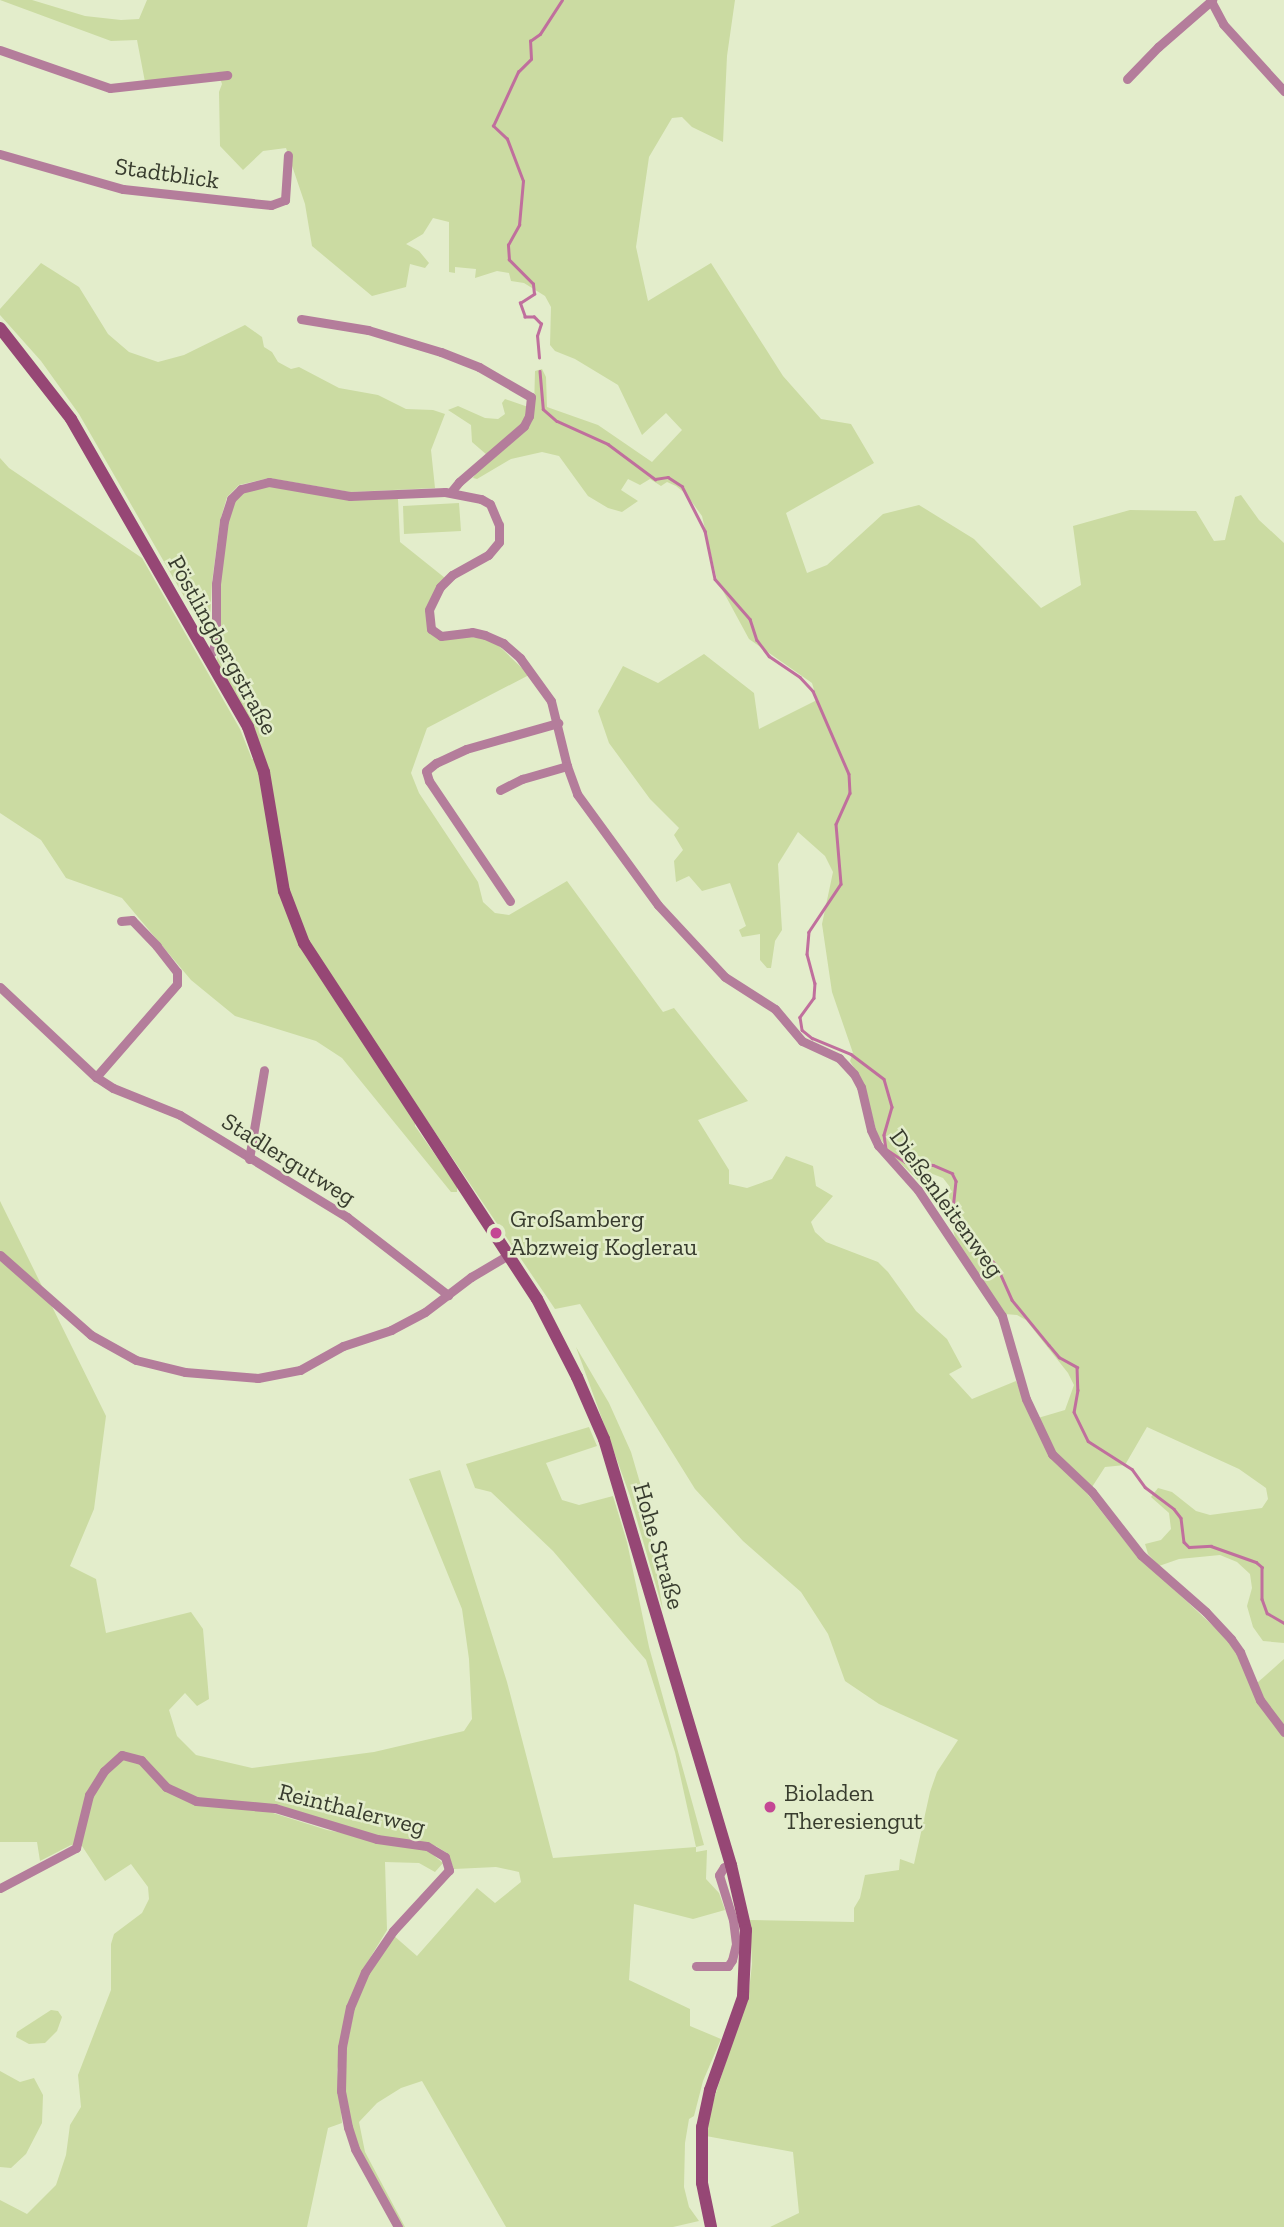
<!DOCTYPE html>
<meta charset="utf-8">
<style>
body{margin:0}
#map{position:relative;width:1284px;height:2227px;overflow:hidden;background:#e3edcb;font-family:"Zilla Slab",serif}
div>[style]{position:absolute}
.green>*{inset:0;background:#cbdba2}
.stream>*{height:2.5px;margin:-1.25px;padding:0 1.25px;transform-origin:1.25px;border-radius:1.25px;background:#c06f9d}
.minor>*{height:9px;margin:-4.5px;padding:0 4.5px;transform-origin:4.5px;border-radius:4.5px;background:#b47d9b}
.secondary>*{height:12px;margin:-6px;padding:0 6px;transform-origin:6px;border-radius:6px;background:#964775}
.dots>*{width:19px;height:19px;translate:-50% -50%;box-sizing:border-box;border:4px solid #e3edcb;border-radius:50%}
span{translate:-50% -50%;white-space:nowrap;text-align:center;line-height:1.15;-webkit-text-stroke:5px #e3edcb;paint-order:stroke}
.street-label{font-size:24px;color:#383c2e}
.poi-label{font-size:24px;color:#383c2e}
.left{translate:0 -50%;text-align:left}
</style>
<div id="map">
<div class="green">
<i style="clip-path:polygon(0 0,32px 0,85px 16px,121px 20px,139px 19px,147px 0,735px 0,727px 56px,723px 142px,692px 127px,682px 117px,672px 118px,649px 157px,636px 247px,648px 301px,711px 263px,783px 376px,821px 419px,851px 424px,874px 463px,786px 513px,807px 573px,827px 565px,883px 514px,919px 505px,974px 539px,1041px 608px,1081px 585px,1073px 526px,1130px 510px,1196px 511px,1214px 541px,1225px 540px,1235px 497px,1241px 495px,1259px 520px,1284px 543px,1284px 1643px,1263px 1641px,1253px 1627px,1247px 1606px,1252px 1588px,1250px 1574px,1237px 1562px,1220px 1555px,1179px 1559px,1159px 1566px,1148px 1554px,1145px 1544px,1161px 1540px,1171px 1529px,1169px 1513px,1151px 1497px,1158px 1488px,1172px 1492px,1196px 1511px,1210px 1515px,1262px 1508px,1268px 1499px,1266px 1488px,1239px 1469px,1147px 1427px,1125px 1465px,1105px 1467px,1092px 1487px,1055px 1453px,1038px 1418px,1065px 1410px,1074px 1385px,1068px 1373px,1026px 1320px,1017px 1315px,1005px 1314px,966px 1256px,956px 1241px,948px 1209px,950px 1187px,943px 1178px,925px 1171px,924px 1178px,918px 1180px,891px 1154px,877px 1134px,864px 1084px,850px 1061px,853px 1053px,832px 992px,822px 924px,833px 872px,825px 856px,798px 832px,778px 864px,782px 930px,775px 941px,771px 968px,767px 968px,760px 960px,760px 934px,742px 937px,739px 930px,746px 926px,730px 883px,702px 891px,689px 876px,676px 882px,674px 861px,683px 850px,674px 835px,679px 828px,650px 799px,609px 743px,598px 711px,623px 666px,658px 683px,704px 654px,754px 693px,759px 729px,817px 700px,812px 683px,749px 639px,717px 580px,702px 516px,686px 494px,676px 486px,667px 482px,661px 486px,650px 479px,640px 485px,628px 479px,621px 490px,638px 501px,622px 512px,608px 508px,588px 496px,559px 456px,542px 452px,511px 459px,477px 479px,473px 478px,487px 455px,472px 442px,471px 425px,448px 410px,458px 406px,485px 418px,498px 419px,505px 414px,502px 403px,505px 399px,534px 409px,535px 371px,542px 369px,546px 377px,547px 407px,598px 425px,652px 462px,682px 430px,666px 413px,642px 435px,618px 385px,575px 359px,555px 351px,550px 345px,551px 307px,545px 296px,524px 283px,511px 281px,509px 273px,497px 271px,475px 278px,476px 269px,455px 267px,455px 273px,449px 272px,449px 222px,433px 218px,423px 234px,406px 244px,419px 251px,429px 263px,425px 268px,410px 264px,406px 287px,372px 296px,312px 246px,305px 204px,286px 148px,263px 151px,243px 170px,220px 146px,219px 92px,222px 84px,218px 72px,145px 82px,137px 40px,111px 41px)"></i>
<i style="clip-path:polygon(41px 263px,79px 287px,108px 334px,129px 352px,158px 362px,184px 355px,245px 325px,262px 337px,264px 347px,272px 352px,278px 362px,291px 369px,299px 367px,339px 388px,378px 395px,406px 409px,433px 410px,445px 414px,431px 450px,435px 488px,350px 492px,269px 478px,239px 485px,227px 497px,220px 521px,212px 582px,209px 640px,79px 414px,41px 361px,0 315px,0 309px)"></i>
<i style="clip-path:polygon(0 458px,9px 468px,142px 558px,240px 729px,252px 759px,265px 759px,254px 727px,217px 661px,220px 583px,227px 522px,234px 501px,243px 491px,259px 486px,279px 486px,363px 499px,398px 499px,400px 542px,445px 578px,426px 610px,438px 634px,480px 638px,496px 643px,529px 675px,427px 728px,411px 773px,419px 793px,478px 882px,483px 902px,495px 913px,509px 915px,567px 881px,663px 1012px,674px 1008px,748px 1101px,698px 1120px,729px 1170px,729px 1184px,747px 1188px,772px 1179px,786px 1156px,813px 1166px,816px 1186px,833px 1196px,811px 1222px,815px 1232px,826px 1242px,878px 1262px,888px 1272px,916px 1311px,947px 1339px,962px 1367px,949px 1374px,972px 1399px,1016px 1381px,1038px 1431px,1131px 1549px,1228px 1640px,1284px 1735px,1284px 2227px,770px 2227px,799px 2213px,793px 2152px,706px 2136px,712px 2105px,749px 1991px,752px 1964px,750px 1920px,854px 1922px,854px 1908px,860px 1898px,865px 1875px,899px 1870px,900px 1859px,914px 1864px,930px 1792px,937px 1772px,958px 1740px,879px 1704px,845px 1681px,828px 1634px,801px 1592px,743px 1541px,695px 1489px,580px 1304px,555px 1309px,426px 1119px,415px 1119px,415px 1126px,457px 1186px,457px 1192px,451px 1192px,342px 1058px,316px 1041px,235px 1016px,191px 980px,122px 898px,66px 878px,41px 840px,0 813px)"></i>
<i style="clip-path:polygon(459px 503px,461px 531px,404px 534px,403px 506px)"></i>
<i style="clip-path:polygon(0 1201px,106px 1416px,94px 1509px,70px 1566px,96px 1579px,106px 1633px,191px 1612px,203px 1629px,209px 1699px,197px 1706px,185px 1693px,169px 1710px,177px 1736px,196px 1755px,252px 1768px,374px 1752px,464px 1731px,472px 1719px,469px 1659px,462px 1609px,409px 1479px,440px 1470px,507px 1682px,553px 1858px,696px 1847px,675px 1752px,646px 1660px,553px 1551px,491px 1492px,475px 1488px,466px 1464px,589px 1427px,597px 1446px,546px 1463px,562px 1500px,579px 1505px,613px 1496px,627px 1542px,649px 1647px,704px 1845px,696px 1847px,696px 1852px,707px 1850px,706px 1879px,719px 1893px,725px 1910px,693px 1919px,634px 1904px,629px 1980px,690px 2009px,690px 2026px,721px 2039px,703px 2081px,694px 2116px,689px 2119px,685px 2143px,684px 2187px,689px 2207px,699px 2221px,673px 2227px,506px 2227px,422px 2081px,401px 2088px,377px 2103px,359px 2122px,365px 2152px,405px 2227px,400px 2227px,357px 2145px,346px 2111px,343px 2068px,355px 2005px,368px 1972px,393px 1935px,417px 1956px,477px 1888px,495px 1903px,521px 1882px,519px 1872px,496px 1867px,454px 1869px,447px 1853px,436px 1846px,377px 1836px,270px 1806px,273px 1813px,327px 1830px,426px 1849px,443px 1863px,435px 1872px,419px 1863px,385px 1862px,387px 1930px,362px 1971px,337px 2070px,342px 2123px,328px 2128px,307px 2227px,0 2227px,0 2200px,27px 2214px,56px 2185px,66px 2155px,70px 2125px,81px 2107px,78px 2075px,111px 1990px,111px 1944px,114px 1934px,142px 1913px,149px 1899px,148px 1887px,131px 1864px,105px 1881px,82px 1846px,71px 1845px,40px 1861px,37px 1842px,0 1842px)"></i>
<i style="clip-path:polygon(576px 1347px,609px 1403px,631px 1452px,643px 1493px,663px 1610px,630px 1496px)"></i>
<i style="clip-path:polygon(1284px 1659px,1284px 1728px,1272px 1715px,1257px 1683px)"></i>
<i style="clip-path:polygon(51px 2010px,58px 2011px,62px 2017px,57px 2031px,45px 2043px,29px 2044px,16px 2037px,17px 2032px)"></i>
<i style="clip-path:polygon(0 2071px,20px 2082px,34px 2078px,43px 2095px,42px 2123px,26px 2154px,11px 2168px,0 2167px)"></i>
</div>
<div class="stream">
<i style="left:539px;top:358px;width:22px;rotate:-95deg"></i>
<i style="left:537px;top:336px;width:13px;rotate:-72deg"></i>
<i style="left:541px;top:324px;width:10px;rotate:-135deg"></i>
<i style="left:534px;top:317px;width:9px;rotate:180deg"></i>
<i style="left:525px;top:317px;width:15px;rotate:-110deg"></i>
<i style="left:520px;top:303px;width:17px;rotate:-33deg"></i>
<i style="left:534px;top:294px;width:10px;rotate:-96deg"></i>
<i style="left:533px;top:284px;width:34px;rotate:-135deg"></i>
<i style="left:509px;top:260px;width:15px;rotate:-94deg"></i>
<i style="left:508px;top:245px;width:23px;rotate:-61deg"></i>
<i style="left:519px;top:225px;width:44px;rotate:-84.8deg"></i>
<i style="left:523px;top:181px;width:45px;rotate:-110.9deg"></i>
<i style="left:507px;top:139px;width:19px;rotate:-137deg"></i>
<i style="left:493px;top:126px;width:60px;rotate:-65.2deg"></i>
<i style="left:518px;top:72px;width:18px;rotate:-45deg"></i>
<i style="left:531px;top:59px;width:18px;rotate:-93deg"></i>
<i style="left:530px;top:41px;width:12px;rotate:-35deg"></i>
<i style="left:540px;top:34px;width:40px;rotate:-57.1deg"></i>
<i style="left:540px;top:371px;width:38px;rotate:85deg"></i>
<i style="left:543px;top:409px;width:18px;rotate:41deg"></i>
<i style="left:557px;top:421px;width:56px;rotate:24.3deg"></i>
<i style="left:608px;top:444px;width:59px;rotate:36.7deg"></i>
<i style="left:655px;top:479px;width:13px;rotate:-9deg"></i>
<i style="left:668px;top:477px;width:17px;rotate:33deg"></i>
<i style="left:682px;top:486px;width:51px;rotate:62.9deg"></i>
<i style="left:705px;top:531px;width:49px;rotate:78.2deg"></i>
<i style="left:715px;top:579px;width:53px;rotate:48.8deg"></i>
<i style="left:750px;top:619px;width:22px;rotate:72deg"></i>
<i style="left:757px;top:640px;width:20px;rotate:53deg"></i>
<i style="left:769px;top:656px;width:37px;rotate:34deg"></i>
<i style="left:800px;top:677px;width:19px;rotate:47deg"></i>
<i style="left:813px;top:691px;width:90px;rotate:66.6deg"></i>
<i style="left:849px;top:774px;width:19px;rotate:87deg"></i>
<i style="left:850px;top:793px;width:34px;rotate:114deg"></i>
<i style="left:836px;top:824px;width:60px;rotate:85.2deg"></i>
<i style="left:841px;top:884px;width:58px;rotate:123.7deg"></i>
<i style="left:809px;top:932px;width:22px;rotate:95deg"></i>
<i style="left:807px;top:954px;width:30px;rotate:75deg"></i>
<i style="left:815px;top:983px;width:15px;rotate:94deg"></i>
<i style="left:814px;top:998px;width:24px;rotate:126deg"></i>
<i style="left:800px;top:1017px;width:13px;rotate:81deg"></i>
<i style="left:802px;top:1030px;width:13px;rotate:39deg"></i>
<i style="left:812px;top:1038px;width:42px;rotate:22.3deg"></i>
<i style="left:851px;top:1054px;width:41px;rotate:37.1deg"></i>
<i style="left:884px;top:1079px;width:29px;rotate:74deg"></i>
<i style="left:892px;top:1107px;width:29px;rotate:106deg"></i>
<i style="left:884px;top:1135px;width:14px;rotate:82deg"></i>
<i style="left:886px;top:1149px;width:23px;rotate:34deg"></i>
<i style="left:905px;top:1162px;width:28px;rotate:6deg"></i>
<i style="left:933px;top:1165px;width:21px;rotate:23deg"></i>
<i style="left:952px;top:1173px;width:9px;rotate:63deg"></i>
<i style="left:956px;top:1181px;width:29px;rotate:96deg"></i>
<i style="left:953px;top:1210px;width:14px;rotate:69deg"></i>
<i style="left:958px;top:1223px;width:58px;rotate:47.8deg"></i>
<i style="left:997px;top:1266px;width:37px;rotate:66deg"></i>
<i style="left:1012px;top:1300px;width:58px;rotate:50.6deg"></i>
<i style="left:1049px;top:1345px;width:16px;rotate:50deg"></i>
<i style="left:1059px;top:1357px;width:21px;rotate:29deg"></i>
<i style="left:1077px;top:1367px;width:23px;rotate:88deg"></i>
<i style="left:1078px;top:1390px;width:22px;rotate:100deg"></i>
<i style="left:1074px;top:1412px;width:32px;rotate:64deg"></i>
<i style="left:1088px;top:1441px;width:52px;rotate:32.5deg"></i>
<i style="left:1132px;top:1469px;width:22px;rotate:54deg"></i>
<i style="left:1145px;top:1487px;width:36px;rotate:37deg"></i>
<i style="left:1174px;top:1509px;width:11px;rotate:52deg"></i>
<i style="left:1181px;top:1518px;width:24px;rotate:83deg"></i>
<i style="left:1184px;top:1542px;width:7px;rotate:45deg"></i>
<i style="left:1189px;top:1547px;width:22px;rotate:-3deg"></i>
<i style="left:1211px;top:1546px;width:48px;rotate:19.6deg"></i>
<i style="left:1256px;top:1562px;width:8px;rotate:40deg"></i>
<i style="left:1262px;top:1567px;width:32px;rotate:90deg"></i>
<i style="left:1262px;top:1599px;width:15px;rotate:70deg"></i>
<i style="left:1267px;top:1613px;width:20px;rotate:30deg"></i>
</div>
<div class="minor">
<i style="left:1211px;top:1px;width:26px;rotate:62deg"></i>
<i style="left:1223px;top:24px;width:91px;rotate:47.7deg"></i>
<i style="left:0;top:50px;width:116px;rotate:19.1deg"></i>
<i style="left:110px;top:88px;width:118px;rotate:-6.3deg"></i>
<i style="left:1127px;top:79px;width:45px;rotate:-45.9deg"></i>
<i style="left:1158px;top:47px;width:72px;rotate:-41deg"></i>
<i style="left:0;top:154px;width:128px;rotate:15.9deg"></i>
<i style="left:123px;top:189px;width:149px;rotate:6.2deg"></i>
<i style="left:271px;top:205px;width:15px;rotate:-20deg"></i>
<i style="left:285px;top:200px;width:45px;rotate:-86.2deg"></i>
<i style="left:301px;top:319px;width:68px;rotate:9.3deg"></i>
<i style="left:368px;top:330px;width:76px;rotate:16.8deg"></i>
<i style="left:441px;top:352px;width:41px;rotate:21.5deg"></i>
<i style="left:479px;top:367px;width:60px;rotate:30deg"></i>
<i style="left:531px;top:397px;width:19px;rotate:96deg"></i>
<i style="left:529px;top:416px;width:11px;rotate:117deg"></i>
<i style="left:524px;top:426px;width:86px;rotate:139.3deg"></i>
<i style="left:459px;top:482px;width:13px;rotate:129deg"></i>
<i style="left:207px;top:655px;width:6px;rotate:-31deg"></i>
<i style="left:212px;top:652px;width:12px;rotate:-70deg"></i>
<i style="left:216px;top:641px;width:57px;rotate:-90deg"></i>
<i style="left:216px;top:584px;width:64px;rotate:-82.8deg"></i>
<i style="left:224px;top:521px;width:23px;rotate:-72deg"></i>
<i style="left:231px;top:499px;width:14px;rotate:-45deg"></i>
<i style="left:241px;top:489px;width:29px;rotate:-14deg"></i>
<i style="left:269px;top:482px;width:82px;rotate:9.8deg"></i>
<i style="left:350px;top:496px;width:95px;rotate:-2.4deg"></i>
<i style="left:445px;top:492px;width:37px;rotate:11deg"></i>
<i style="left:481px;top:499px;width:10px;rotate:29deg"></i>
<i style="left:490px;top:504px;width:23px;rotate:67deg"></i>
<i style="left:499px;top:525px;width:17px;rotate:90deg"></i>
<i style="left:499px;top:542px;width:17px;rotate:130deg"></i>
<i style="left:488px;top:555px;width:41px;rotate:150.9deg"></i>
<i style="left:452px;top:575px;width:17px;rotate:135deg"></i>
<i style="left:440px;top:587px;width:25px;rotate:116deg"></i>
<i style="left:429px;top:610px;width:19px;rotate:84deg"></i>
<i style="left:431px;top:629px;width:12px;rotate:35deg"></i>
<i style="left:441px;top:636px;width:31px;rotate:-7deg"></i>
<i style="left:472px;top:632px;width:13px;rotate:13deg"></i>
<i style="left:485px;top:635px;width:20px;rotate:24deg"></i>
<i style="left:503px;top:643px;width:23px;rotate:41deg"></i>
<i style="left:520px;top:658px;width:53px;rotate:54.2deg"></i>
<i style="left:551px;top:701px;width:67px;rotate:76.2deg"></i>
<i style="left:567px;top:766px;width:30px;rotate:70deg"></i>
<i style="left:577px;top:794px;width:137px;rotate:53.9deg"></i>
<i style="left:658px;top:905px;width:98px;rotate:47.1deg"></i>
<i style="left:725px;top:977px;width:59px;rotate:32.6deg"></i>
<i style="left:775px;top:1009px;width:42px;rotate:49.8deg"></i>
<i style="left:802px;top:1041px;width:41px;rotate:24.7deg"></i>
<i style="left:839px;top:1058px;width:22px;rotate:47deg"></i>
<i style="left:854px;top:1074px;width:15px;rotate:62deg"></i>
<i style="left:861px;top:1087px;width:44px;rotate:76.9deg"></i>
<i style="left:871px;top:1130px;width:17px;rotate:65deg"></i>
<i style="left:878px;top:1145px;width:60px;rotate:48.4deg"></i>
<i style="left:918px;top:1190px;width:151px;rotate:56.3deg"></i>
<i style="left:1002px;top:1316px;width:86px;rotate:73.9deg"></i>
<i style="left:1026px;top:1399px;width:61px;rotate:64.7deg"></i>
<i style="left:1052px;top:1454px;width:55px;rotate:43.5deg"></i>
<i style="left:1092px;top:1492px;width:80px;rotate:52.1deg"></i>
<i style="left:1141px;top:1555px;width:86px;rotate:41.2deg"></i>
<i style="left:1206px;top:1612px;width:37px;rotate:47deg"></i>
<i style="left:1231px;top:1639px;width:16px;rotate:55deg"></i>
<i style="left:1240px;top:1652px;width:52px;rotate:67.4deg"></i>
<i style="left:1260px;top:1700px;width:40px;rotate:53deg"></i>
<i style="left:500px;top:790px;width:25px;rotate:-27deg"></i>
<i style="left:522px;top:779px;width:47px;rotate:-16.1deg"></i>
<i style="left:510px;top:901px;width:145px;rotate:-124deg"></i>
<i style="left:429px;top:781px;width:10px;rotate:-107deg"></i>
<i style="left:426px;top:771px;width:13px;rotate:-39deg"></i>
<i style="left:436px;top:763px;width:33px;rotate:-25deg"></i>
<i style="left:466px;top:749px;width:96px;rotate:-15.8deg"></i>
<i style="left:0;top:987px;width:132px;rotate:43.2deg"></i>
<i style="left:96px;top:1077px;width:20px;rotate:33deg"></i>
<i style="left:113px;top:1088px;width:72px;rotate:21.9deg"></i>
<i style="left:180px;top:1115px;width:196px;rotate:31.4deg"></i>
<i style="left:347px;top:1217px;width:128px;rotate:37.7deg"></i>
<i style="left:96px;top:1077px;width:123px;rotate:-48.9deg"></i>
<i style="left:177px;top:984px;width:12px;rotate:-90deg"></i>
<i style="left:177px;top:972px;width:33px;rotate:-128deg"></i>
<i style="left:157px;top:946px;width:36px;rotate:-134deg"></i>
<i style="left:132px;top:920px;width:11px;rotate:175deg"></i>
<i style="left:249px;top:1159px;width:90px;rotate:-80.4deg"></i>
<i style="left:0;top:1255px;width:121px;rotate:41.3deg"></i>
<i style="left:91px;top:1335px;width:51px;rotate:29.1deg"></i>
<i style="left:136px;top:1360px;width:50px;rotate:13.8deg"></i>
<i style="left:185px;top:1372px;width:73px;rotate:4.7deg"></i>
<i style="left:258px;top:1378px;width:43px;rotate:-10.8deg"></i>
<i style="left:300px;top:1370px;width:49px;rotate:-29.2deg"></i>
<i style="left:343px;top:1346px;width:51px;rotate:-18.4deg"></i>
<i style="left:391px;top:1330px;width:38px;rotate:-28deg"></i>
<i style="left:425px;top:1312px;width:58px;rotate:-37.3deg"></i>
<i style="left:471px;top:1277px;width:45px;rotate:-30.5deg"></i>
<i style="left:0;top:1888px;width:86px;rotate:-27.8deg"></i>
<i style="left:76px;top:1848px;width:55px;rotate:-76.2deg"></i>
<i style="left:89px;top:1795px;width:28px;rotate:-58deg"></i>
<i style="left:104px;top:1771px;width:24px;rotate:-42deg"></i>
<i style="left:122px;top:1755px;width:20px;rotate:15deg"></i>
<i style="left:141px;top:1760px;width:37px;rotate:47deg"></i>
<i style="left:166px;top:1787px;width:33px;rotate:25deg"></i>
<i style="left:196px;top:1801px;width:79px;rotate:5.1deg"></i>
<i style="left:275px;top:1808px;width:107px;rotate:16.9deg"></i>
<i style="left:377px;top:1839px;width:50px;rotate:8deg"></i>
<i style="left:427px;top:1846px;width:21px;rotate:31deg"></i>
<i style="left:445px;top:1857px;width:14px;rotate:73deg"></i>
<i style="left:449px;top:1870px;width:83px;rotate:132.6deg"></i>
<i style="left:393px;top:1931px;width:50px;rotate:124.3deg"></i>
<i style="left:365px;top:1972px;width:38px;rotate:113deg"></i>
<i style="left:350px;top:2007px;width:41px;rotate:101.3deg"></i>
<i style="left:342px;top:2047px;width:44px;rotate:91.3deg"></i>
<i style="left:341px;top:2091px;width:37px;rotate:79deg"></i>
<i style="left:348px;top:2127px;width:23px;rotate:72deg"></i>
<i style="left:355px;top:2149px;width:89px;rotate:61.1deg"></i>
<i style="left:696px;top:1966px;width:32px"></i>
<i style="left:728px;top:1966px;width:7px;rotate:-56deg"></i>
<i style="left:732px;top:1960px;width:16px;rotate:-76deg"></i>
<i style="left:736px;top:1944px;width:24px;rotate:-97deg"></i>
<i style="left:733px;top:1920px;width:47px;rotate:-107.3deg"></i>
<i style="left:719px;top:1875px;width:9px;rotate:-58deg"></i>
<i style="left:724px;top:1867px;width:7px;rotate:-16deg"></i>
</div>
<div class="secondary">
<i style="left:0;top:328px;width:115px;rotate:52deg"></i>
<i style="left:71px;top:419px;width:355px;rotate:60.1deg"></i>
<i style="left:248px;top:727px;width:48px;rotate:70.4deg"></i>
<i style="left:264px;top:772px;width:121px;rotate:80.5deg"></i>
<i style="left:284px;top:891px;width:56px;rotate:69deg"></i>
<i style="left:304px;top:943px;width:425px;rotate:56.8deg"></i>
<i style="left:537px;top:1299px;width:88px;rotate:62.9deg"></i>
<i style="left:577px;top:1377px;width:68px;rotate:66.5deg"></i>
<i style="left:604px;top:1439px;width:445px;rotate:73.4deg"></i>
<i style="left:731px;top:1865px;width:67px;rotate:77deg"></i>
<i style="left:746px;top:1930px;width:67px;rotate:92.6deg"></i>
<i style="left:743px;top:1997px;width:99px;rotate:109.5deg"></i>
<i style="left:710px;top:2090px;width:38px;rotate:102deg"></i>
<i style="left:702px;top:2127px;width:56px;rotate:90deg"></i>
<i style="left:702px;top:2183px;width:45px;rotate:78.4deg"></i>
</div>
<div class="dots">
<i style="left:496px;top:1233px;background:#c44794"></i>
<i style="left:770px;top:1807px;background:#c44794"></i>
</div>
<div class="street-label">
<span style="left:167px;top:173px;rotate:8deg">Stadtblick</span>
<span style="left:223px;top:645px;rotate:61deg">Pöstlingbergstraße</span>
<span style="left:289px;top:1159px;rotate:32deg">Stadlergutweg</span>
<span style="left:947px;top:1203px;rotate:54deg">Dießenleitenweg</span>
<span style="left:659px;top:1546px;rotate:74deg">Hohe Straße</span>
<span style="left:352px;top:1809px;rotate:14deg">Reinthalerweg</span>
</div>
<div class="poi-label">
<span class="left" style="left:510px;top:1233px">Großamberg<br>Abzweig Koglerau</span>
<span class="left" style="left:784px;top:1807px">Bioladen<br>Theresiengut</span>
</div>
</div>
